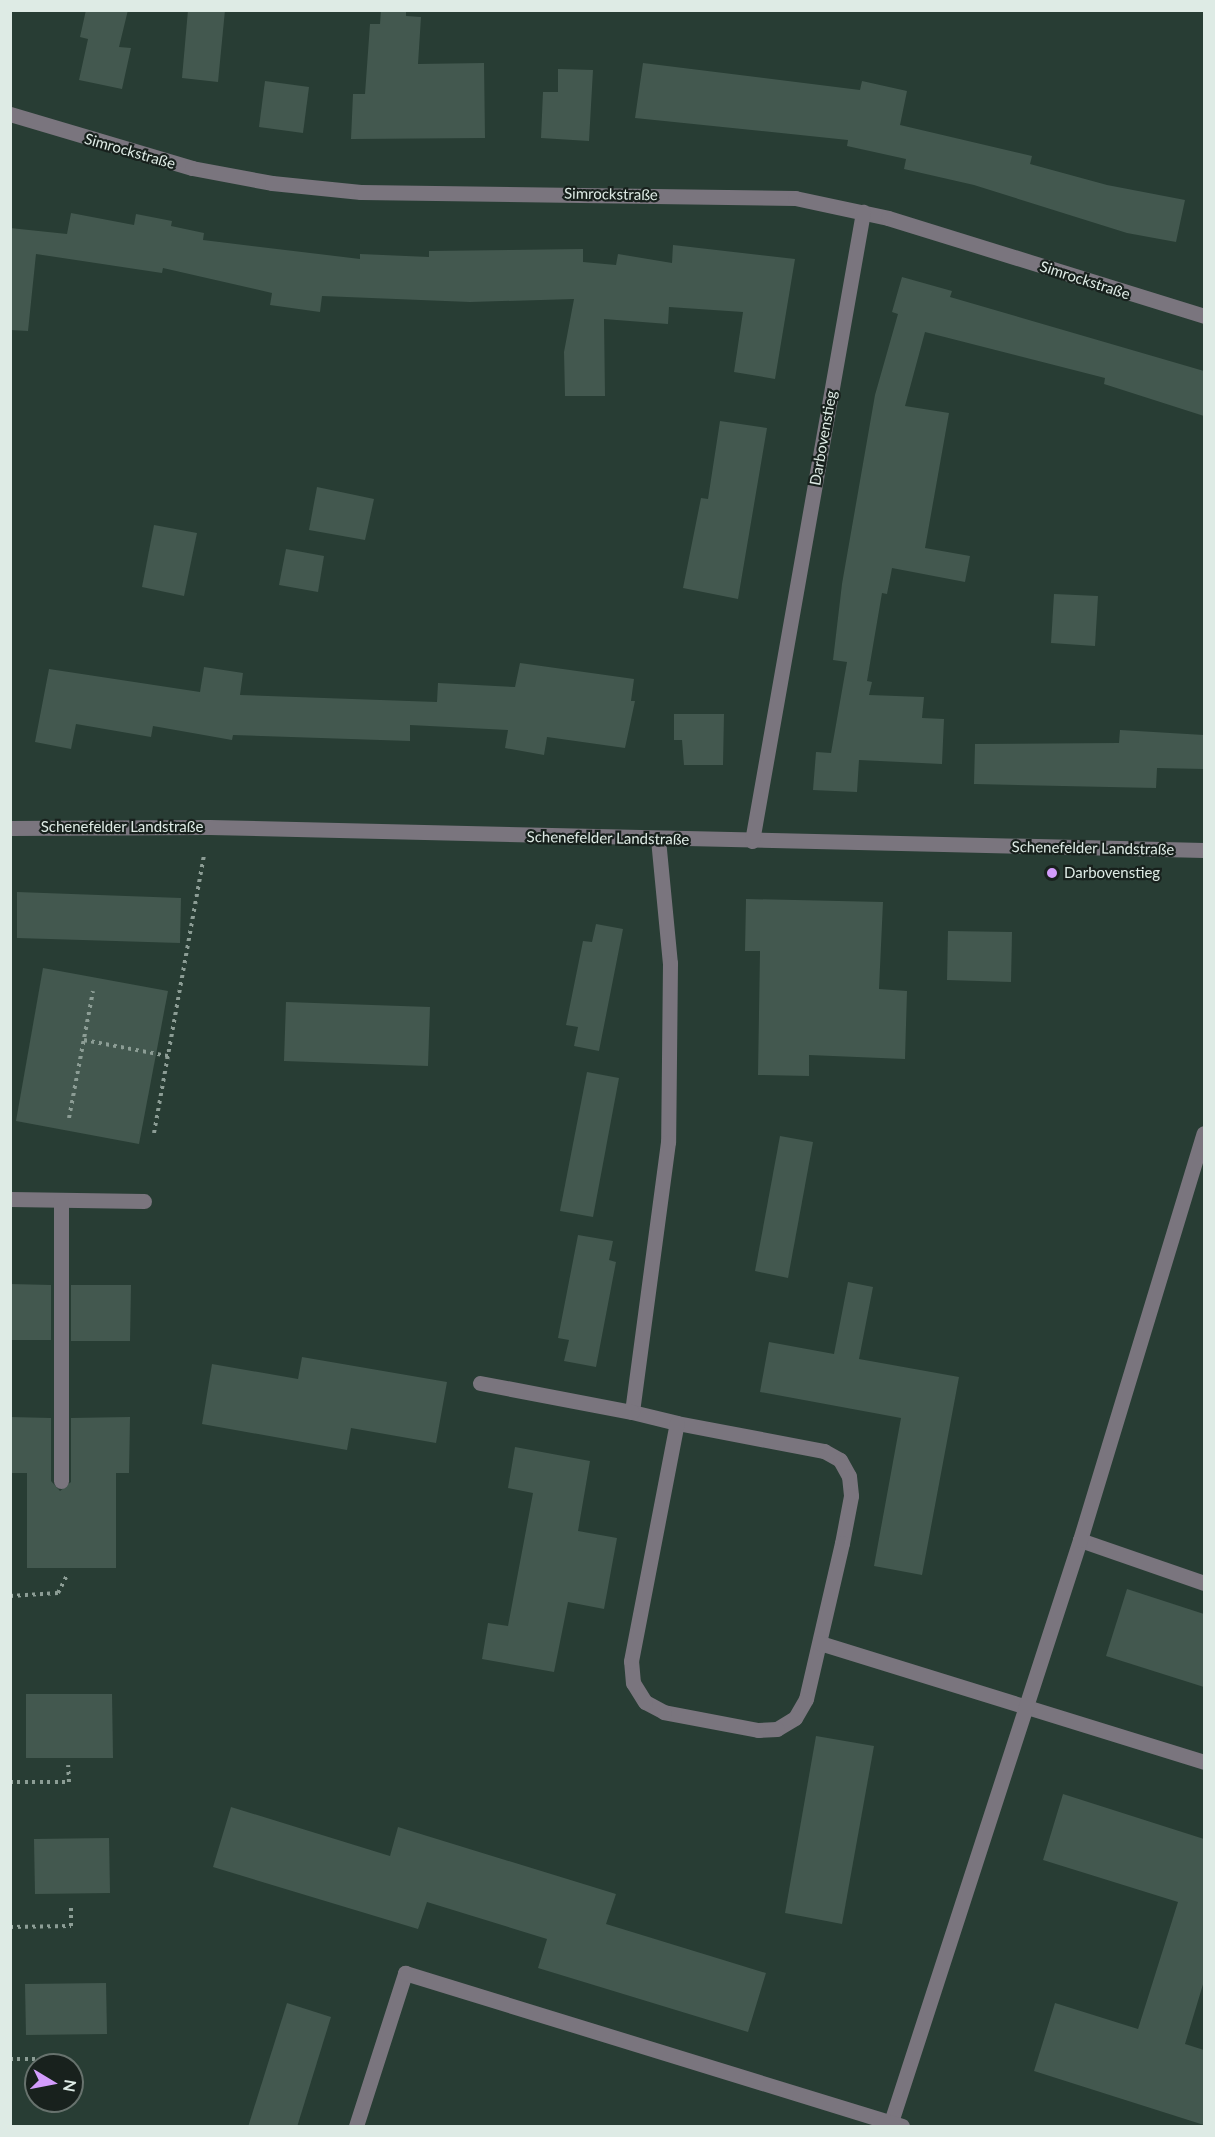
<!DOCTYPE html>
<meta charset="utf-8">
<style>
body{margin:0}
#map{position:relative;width:1215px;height:2137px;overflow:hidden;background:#283d34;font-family:Lato,sans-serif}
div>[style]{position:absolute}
.building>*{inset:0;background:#43584f}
.path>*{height:4px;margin-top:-2px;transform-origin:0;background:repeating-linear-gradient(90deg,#8c9d95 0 3px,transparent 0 7.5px)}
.minor>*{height:15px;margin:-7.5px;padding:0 7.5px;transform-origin:7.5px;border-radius:7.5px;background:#7a757e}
.dots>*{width:16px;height:16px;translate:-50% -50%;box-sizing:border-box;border:3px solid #18211d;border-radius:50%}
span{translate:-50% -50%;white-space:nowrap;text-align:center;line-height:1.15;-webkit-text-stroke:4.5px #18211d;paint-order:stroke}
.street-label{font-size:15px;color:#deebe5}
.poi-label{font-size:15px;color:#deebe5}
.left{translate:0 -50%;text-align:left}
.frame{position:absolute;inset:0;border:12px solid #deebe5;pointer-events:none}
.north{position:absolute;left:24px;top:2053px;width:60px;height:60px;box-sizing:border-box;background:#18211d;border:2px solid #67726d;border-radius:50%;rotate:100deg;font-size:16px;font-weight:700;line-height:24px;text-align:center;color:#deebe5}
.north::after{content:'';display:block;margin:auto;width:21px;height:27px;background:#d39cfc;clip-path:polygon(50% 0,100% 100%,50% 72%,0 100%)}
</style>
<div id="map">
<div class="building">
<i style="clip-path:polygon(86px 10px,128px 10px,119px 47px,131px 48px,122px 89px,79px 80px,88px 39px,80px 37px)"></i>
<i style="clip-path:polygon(188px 10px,225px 10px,218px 82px,182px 78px)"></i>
<i style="clip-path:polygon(381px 10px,406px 10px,406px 16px,421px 17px,418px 64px,484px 63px,485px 138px,351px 139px,353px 94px,365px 94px,370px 24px,380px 24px)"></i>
<i style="clip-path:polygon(643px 63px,860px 90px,862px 81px,907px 91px,900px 125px,1032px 156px,1030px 164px,1107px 185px,1185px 200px,1176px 242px,1127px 233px,974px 185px,904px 169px,906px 159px,847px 146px,848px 140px,635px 118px)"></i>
<i style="clip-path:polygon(558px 69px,593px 70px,589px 141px,541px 138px,543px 92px,558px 92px)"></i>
<i style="clip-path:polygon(265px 81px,309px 87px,303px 133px,259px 127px)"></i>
<i style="clip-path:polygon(71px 213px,134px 225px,136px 214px,172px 221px,171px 226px,204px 233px,203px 240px,360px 259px,360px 254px,429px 257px,429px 251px,583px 249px,583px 262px,616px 265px,618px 254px,672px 263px,673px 245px,795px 259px,775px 379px,734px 372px,743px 312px,669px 307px,668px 324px,604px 319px,605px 396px,565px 396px,564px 352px,574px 299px,470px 302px,322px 296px,320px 312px,270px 305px,272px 293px,163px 268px,162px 273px,36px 254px,28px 331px,10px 330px,10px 228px,67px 234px)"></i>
<i style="clip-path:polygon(902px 277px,952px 291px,950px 297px,1204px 371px,1204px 416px,1104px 384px,1105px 378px,925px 332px,905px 406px,949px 413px,925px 548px,970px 556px,965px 582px,892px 568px,887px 594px,882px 593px,867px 681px,872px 682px,869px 695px,924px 697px,922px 718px,944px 719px,942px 764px,859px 760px,857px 792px,813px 790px,816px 752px,831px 753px,847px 662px,833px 660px,842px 584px,875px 395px,898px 314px,892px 312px)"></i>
<i style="clip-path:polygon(720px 421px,767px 428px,738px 599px,683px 588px,701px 498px,708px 499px)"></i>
<i style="clip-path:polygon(317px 487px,374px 499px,365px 540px,309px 530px)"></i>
<i style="clip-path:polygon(154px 525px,197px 533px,184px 596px,142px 587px)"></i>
<i style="clip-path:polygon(286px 549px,324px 556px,318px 592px,279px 585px)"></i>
<i style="clip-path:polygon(1054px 594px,1098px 596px,1095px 646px,1051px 643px)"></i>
<i style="clip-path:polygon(520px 663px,634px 679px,631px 701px,635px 701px,625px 748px,547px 737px,544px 755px,505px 748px,508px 730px,410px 725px,410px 741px,233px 735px,232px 740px,153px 726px,151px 737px,76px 724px,71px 749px,35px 742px,49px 669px,200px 692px,204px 667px,243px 673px,240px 695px,437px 702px,438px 683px,515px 687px)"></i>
<i style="clip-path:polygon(674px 714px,724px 714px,723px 765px,684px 765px,682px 740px,674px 740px)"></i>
<i style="clip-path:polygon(1120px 730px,1204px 735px,1204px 769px,1157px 768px,1156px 788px,974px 784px,975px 744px,1119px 743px)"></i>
<i style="clip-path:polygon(17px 892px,181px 898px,180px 943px,17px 938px)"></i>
<i style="clip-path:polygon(746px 899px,883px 902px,879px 989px,907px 991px,905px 1059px,809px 1055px,809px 1076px,758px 1075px,760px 951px,745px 951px)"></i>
<i style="clip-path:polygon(596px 924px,623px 929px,599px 1051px,574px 1046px,578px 1027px,566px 1025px,583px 941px,592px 942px)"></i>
<i style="clip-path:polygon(948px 931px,1012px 932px,1011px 982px,947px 980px)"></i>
<i style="clip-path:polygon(43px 968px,168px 991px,139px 1144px,16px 1121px)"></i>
<i style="clip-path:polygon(286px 1002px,430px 1007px,428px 1066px,284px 1061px)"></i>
<i style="clip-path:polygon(587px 1072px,619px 1078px,593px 1217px,560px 1211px)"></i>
<i style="clip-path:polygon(780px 1136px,813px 1142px,788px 1278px,755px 1271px)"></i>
<i style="clip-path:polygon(578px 1235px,613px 1241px,609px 1260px,616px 1262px,596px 1367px,564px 1361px,569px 1340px,558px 1338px)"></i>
<i style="clip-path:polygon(848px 1282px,873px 1287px,859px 1359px,959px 1377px,922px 1575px,874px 1566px,901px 1418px,760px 1392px,769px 1342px,834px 1354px)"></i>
<i style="clip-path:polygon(10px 1284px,51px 1285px,51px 1340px,10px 1340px)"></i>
<i style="clip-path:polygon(71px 1285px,131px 1285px,130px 1341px,71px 1341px)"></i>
<i style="clip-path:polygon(302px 1357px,447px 1382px,436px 1443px,351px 1428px,347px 1450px,202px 1424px,212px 1364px,298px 1379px)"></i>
<i style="clip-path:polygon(10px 1417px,51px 1418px,51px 1481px,60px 1491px,71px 1482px,71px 1418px,130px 1417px,129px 1473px,116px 1473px,116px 1568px,27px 1568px,27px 1473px,10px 1473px)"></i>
<i style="clip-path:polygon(515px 1447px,590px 1461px,578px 1531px,617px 1538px,604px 1609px,568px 1602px,554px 1672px,482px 1659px,488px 1623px,508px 1626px,533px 1493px,508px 1488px)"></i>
<i style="clip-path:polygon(1127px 1589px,1204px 1614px,1204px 1687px,1106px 1656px)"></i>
<i style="clip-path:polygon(26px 1694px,112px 1694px,113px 1758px,26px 1758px)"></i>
<i style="clip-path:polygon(816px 1736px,874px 1746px,842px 1924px,785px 1913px)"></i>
<i style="clip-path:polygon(1063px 1794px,1204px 1839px,1204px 1981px,1185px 2044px,1204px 2050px,1204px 2125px,1034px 2071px,1055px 2003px,1138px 2029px,1178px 1902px,1043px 1860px)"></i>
<i style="clip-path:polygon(231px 1807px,390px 1856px,398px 1827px,616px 1894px,606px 1924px,766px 1973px,748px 2032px,538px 1968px,547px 1939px,427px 1902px,418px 1929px,213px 1867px)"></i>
<i style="clip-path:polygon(109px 1838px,110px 1893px,35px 1894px,34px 1839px)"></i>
<i style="clip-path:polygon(106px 1983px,107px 2034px,26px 2035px,25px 1984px)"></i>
<i style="clip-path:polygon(287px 2003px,331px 2017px,297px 2127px,248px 2127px)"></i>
</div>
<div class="path">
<i style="left:84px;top:1040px;width:86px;rotate:10.8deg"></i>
<i style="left:69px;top:1118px;width:129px;rotate:-79.3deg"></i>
<i style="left:154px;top:1133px;width:282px;rotate:-79.8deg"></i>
<i style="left:10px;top:1596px;width:48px;rotate:-3.6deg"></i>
<i style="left:58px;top:1593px;width:20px;rotate:-63deg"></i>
<i style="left:10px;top:1782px;width:59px"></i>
<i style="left:69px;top:1782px;width:17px;rotate:-93deg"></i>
<i style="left:10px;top:1927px;width:61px;rotate:-0.9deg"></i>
<i style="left:71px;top:1926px;width:18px;rotate:-90deg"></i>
<i style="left:10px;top:2059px;width:55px"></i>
</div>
<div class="minor">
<i style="left:10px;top:114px;width:190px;rotate:16.5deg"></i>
<i style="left:192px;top:168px;width:81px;rotate:10.6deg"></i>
<i style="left:272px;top:183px;width:89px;rotate:5.8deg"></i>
<i style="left:361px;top:192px;width:434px;rotate:0.8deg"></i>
<i style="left:795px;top:198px;width:95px;rotate:12.1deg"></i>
<i style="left:888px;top:218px;width:331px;rotate:17.2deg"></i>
<i style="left:10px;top:828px;width:199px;rotate:-0.3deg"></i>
<i style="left:209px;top:827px;width:995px;rotate:1.32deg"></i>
<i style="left:658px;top:839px;width:125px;rotate:84.5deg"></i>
<i style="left:670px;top:963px;width:179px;rotate:90.6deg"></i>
<i style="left:668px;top:1142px;width:272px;rotate:97.6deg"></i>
<i style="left:632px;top:1412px;width:46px;rotate:13.7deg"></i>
<i style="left:752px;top:841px;width:639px;rotate:-79.99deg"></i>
<i style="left:10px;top:1199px;width:134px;rotate:0.9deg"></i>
<i style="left:61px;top:1201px;width:280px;rotate:90deg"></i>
<i style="left:480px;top:1383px;width:155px;rotate:10.8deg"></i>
<i style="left:677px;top:1423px;width:150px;rotate:10.8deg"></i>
<i style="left:824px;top:1451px;width:18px;rotate:29deg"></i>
<i style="left:840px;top:1460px;width:18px;rotate:61deg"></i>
<i style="left:849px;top:1476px;width:20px;rotate:84deg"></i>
<i style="left:851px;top:1496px;width:48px;rotate:100.8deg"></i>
<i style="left:842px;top:1543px;width:160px;rotate:103deg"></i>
<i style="left:806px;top:1699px;width:22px;rotate:120deg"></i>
<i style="left:795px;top:1718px;width:21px;rotate:149deg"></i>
<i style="left:777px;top:1729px;width:19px;rotate:177deg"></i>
<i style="left:758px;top:1730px;width:96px;rotate:-169.2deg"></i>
<i style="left:664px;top:1712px;width:21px;rotate:-152deg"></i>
<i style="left:645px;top:1702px;width:22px;rotate:-122deg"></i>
<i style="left:633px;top:1683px;width:22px;rotate:-95deg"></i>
<i style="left:631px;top:1661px;width:242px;rotate:-79.1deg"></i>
<i style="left:1080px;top:1540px;width:131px;rotate:19.1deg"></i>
<i style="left:820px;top:1643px;width:402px;rotate:17.2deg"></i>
<i style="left:891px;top:2122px;width:612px;rotate:-72.01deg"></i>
<i style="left:1080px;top:1540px;width:425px;rotate:-73.1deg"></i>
<i style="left:356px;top:2126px;width:161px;rotate:-72.2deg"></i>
<i style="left:405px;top:1973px;width:520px;rotate:17.11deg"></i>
</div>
<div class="dots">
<i style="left:1052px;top:873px;background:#d39cfc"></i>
</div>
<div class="street-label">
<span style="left:130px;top:151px;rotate:16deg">Simrockstraße</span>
<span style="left:611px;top:194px;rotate:1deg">Simrockstraße</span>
<span style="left:1085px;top:280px;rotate:18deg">Simrockstraße</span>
<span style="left:823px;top:438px;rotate:-80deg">Darbovenstieg</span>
<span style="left:122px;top:827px">Schenefelder Landstraße</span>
<span style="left:608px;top:838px;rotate:1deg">Schenefelder Landstraße</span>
<span style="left:1093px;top:848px;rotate:1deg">Schenefelder Landstraße</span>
</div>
<div class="poi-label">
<span class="left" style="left:1064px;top:873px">Darbovenstieg</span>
</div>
<div class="frame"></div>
<div class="north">N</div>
</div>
